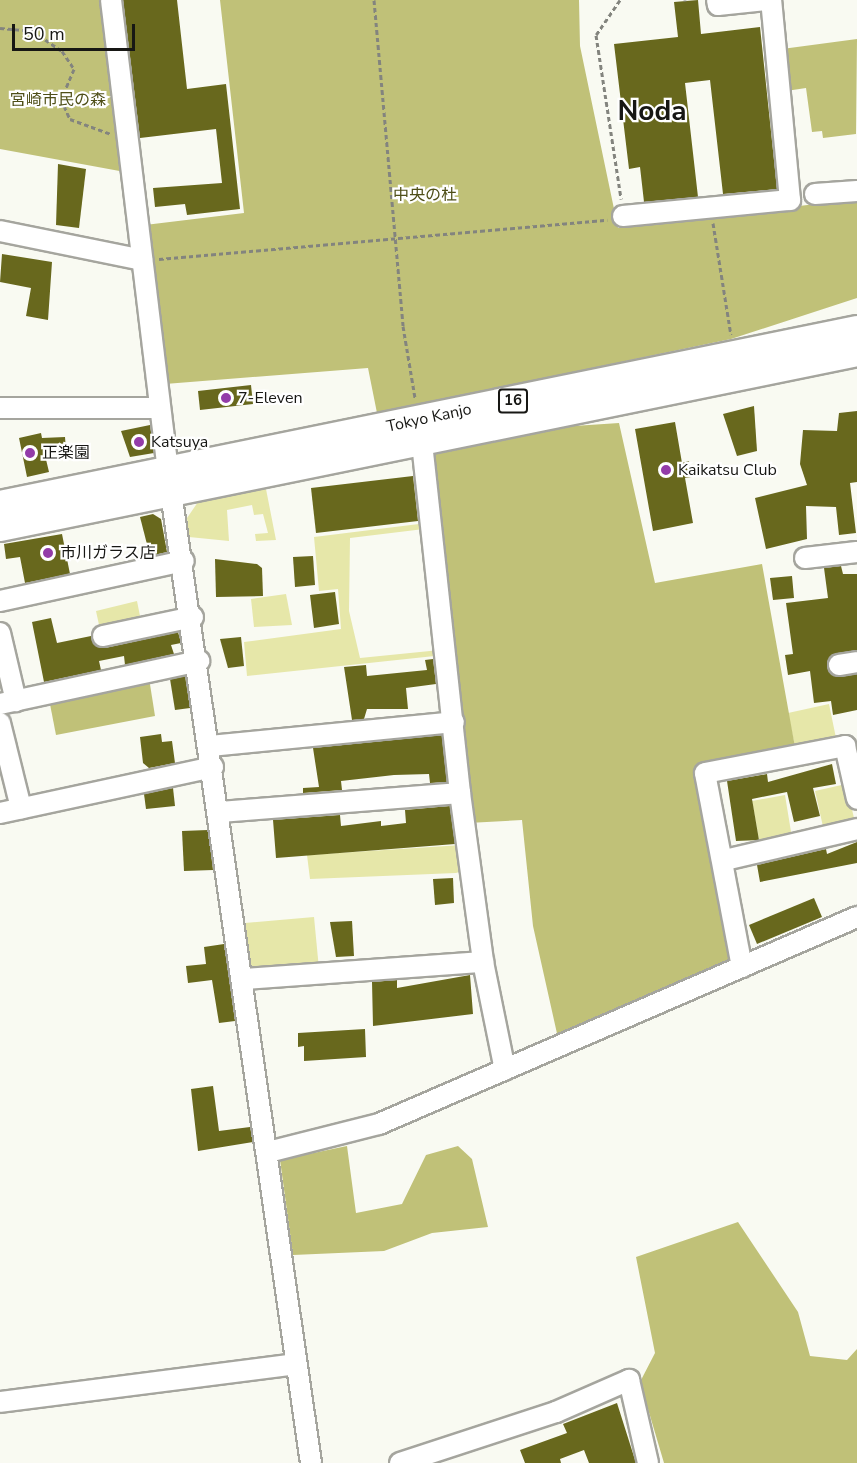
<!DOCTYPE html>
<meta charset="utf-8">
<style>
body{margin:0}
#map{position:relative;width:857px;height:1463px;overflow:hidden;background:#f9faf2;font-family:"Nunito Sans","Noto Sans JP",sans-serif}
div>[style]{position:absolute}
.green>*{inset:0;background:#e6e7a9}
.forest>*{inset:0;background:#c0c178}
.building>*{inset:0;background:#68681d}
.path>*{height:3px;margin-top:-1.5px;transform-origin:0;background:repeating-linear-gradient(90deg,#83847e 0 4.5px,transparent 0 7.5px)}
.roads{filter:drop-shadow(2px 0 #a5a59e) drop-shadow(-2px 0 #a5a59e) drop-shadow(0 2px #a5a59e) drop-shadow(0 -2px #a5a59e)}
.minor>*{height:20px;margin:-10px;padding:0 10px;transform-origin:10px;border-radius:10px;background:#fff}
.highway>*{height:28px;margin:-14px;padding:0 14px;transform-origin:14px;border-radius:14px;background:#fff}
.dots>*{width:16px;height:16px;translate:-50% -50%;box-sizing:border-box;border:3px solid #fff;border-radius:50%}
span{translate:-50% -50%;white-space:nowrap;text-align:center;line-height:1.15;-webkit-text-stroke:4.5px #fff;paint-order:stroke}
.shield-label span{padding:2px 4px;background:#fff;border:2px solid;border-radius:4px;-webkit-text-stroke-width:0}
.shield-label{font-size:15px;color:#171714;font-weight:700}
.park-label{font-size:16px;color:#4f4f18}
.poi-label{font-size:16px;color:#171714}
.left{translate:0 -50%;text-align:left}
.street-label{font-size:16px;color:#171714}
.town-label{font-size:28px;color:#171714;font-weight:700}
.scale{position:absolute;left:12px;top:24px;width:123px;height:27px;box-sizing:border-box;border:3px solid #171714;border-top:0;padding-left:8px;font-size:18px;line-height:21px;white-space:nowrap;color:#171714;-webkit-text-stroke:4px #fff;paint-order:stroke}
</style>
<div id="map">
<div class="green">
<i style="clip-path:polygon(266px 489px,276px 540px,256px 541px,255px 534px,268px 533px,263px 514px,254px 515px,252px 505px,227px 510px,229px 541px,189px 537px,187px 518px,198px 502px)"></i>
<i style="clip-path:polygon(evenodd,427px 523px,444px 655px,247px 676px,244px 642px,341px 629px,338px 589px,319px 591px,314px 537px,427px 523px,424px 529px,440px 650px,360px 658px,349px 611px,350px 538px,424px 529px)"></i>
<i style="clip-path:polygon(286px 594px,292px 625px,254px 627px,251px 599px)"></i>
<i style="clip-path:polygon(137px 601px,142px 626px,101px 634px,96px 611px)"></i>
<i style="clip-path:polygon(829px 704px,836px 738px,795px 747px,788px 713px)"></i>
<i style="clip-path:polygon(846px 784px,854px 818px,851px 824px,824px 831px,815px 791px)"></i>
<i style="clip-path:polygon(785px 795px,792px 838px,760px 845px,752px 801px)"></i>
<i style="clip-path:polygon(462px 845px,465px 870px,456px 873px,310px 879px,307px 855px)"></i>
<i style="clip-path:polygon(314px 917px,319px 969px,252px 972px,245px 923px)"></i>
</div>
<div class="forest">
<i style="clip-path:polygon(0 0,103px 0,125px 172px,0 149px)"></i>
<i style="clip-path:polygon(220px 0,579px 0,580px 46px,618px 228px,857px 199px,857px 298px,731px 339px,377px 413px,368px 368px,165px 384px,145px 225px,244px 213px)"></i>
<i style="clip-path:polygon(857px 39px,856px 134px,823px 138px,822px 131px,812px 132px,806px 88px,786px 91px,782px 49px)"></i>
<i style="clip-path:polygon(619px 423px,655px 583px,762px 564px,795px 747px,699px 767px,733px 952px,726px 963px,558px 1038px,533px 926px,522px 820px,468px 823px,427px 456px,574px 426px)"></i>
<i style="clip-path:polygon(149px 678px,155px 716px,56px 735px,49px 699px)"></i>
<i style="clip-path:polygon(347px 1146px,356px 1213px,402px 1204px,426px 1155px,458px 1146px,472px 1159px,488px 1227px,432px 1233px,384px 1251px,293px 1255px,280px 1160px)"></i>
<i style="clip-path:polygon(738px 1222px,798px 1312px,810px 1356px,847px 1360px,857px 1349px,857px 1463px,664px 1463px,640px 1382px,655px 1353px,636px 1257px)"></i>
</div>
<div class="building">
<i style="clip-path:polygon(123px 0,177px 0,187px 89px,226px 84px,240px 209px,187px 215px,185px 204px,155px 207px,153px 188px,222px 183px,216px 129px,140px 138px)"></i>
<i style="clip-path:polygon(698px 0,701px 34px,760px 27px,777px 189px,723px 194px,710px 80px,685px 83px,698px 197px,644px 202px,640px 167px,629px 169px,614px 44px,678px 37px,674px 2px)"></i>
<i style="clip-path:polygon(58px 164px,86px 169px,79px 228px,56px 225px)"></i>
<i style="clip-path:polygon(2px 254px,52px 262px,48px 320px,26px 316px,31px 288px,0 282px)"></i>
<i style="clip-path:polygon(251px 385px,253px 404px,200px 410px,198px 391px)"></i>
<i style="clip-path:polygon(754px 406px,757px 451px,737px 456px,723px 414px)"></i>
<i style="clip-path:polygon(857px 411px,857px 482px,850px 483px,856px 533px,839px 535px,836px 507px,806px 506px,807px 539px,766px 549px,755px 498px,807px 485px,800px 464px,803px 430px,837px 431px,839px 413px)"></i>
<i style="clip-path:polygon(675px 422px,682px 463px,689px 461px,692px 477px,685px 478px,693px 523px,653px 531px,635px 429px)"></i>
<i style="clip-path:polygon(150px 425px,154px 453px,130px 457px,121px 431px)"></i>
<i style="clip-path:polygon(41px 433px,42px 438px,65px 437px,66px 450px,44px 451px,49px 472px,27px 477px,19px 438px)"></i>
<i style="clip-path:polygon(413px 476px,418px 521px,316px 533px,311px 488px)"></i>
<i style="clip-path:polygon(153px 514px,161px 519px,167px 552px,150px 556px,140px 517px)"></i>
<i style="clip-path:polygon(62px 534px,70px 574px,25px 583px,20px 557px,6px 559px,4px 544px)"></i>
<i style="clip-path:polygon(313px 556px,315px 585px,295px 587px,293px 557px)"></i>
<i style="clip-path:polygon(215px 559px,257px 564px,262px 568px,263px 596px,216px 597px)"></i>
<i style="clip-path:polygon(841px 566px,843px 574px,857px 574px,857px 650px,832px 655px,827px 666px,835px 676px,857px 674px,857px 710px,833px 715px,831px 701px,814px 703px,810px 671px,788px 675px,785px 655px,793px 654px,786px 603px,828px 598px,824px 568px)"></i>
<i style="clip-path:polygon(792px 576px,794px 598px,773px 600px,770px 578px)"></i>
<i style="clip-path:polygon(335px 592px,339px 624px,314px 628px,310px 595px)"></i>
<i style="clip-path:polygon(51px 618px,57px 643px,91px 636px,95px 644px,105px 648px,178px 632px,181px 643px,171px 645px,174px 654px,125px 665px,124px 656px,99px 661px,101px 670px,44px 682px,32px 622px)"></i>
<i style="clip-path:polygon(241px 637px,244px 666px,228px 668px,220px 639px)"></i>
<i style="clip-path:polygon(433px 659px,436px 684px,406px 688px,408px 709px,367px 709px,364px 719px,352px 720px,344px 667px,366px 665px,367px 676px,427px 670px,425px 660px)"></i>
<i style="clip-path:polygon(185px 676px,190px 708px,175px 710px,170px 679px)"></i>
<i style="clip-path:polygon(161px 734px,162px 742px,172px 741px,175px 763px,149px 768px,143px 763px,140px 737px)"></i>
<i style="clip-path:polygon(442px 735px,447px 782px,430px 783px,429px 774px,394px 775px,341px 781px,342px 790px,303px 793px,303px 788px,319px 787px,313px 748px)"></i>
<i style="clip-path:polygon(832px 764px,836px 784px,813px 788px,820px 816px,794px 822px,787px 792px,752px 799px,759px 840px,736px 841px,727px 781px,767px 774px,768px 782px)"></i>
<i style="clip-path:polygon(173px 788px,175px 806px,146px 809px,144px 794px)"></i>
<i style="clip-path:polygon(450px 806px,455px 844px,276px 858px,273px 820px,340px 815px,341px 826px,381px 821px,381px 826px,406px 823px,405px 810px)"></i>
<i style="clip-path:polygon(208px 830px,213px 870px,184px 871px,182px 831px)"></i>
<i style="clip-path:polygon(857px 842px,857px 863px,760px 882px,757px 865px,826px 849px,827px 854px)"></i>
<i style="clip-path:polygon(453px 878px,454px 903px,435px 905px,433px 879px)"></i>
<i style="clip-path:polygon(814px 898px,822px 917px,757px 944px,749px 925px)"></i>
<i style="clip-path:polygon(352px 921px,354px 956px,336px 957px,330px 922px)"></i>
<i style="clip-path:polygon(224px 944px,235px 1021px,219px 1023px,212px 980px,188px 983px,186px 966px,206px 964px,204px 947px)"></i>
<i style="clip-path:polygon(470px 975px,473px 1014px,373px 1026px,372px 982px,397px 980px,397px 988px)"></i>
<i style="clip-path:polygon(365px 1029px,366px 1057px,304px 1061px,304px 1046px,298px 1047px,298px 1033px)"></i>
<i style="clip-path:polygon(213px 1086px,219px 1131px,250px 1127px,253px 1142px,198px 1151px,191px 1089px)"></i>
<i style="clip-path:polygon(617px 1403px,636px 1463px,589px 1463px,584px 1450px,560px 1459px,561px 1463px,525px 1463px,520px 1450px,567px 1433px,563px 1424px)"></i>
</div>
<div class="path">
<i style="left:374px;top:0;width:327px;rotate:84.9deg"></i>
<i style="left:403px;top:326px;width:73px;rotate:80.5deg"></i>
<i style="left:620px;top:0;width:42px;rotate:124.4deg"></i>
<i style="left:596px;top:35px;width:166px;rotate:81.3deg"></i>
<i style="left:685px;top:0;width:1px;rotate:90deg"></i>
<i style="left:0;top:28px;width:33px;rotate:5deg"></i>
<i style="left:33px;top:31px;width:35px;rotate:35deg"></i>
<i style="left:62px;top:51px;width:22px;rotate:56deg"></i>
<i style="left:74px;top:69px;width:33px;rotate:113deg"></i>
<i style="left:61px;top:99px;width:22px;rotate:66deg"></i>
<i style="left:70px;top:119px;width:44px;rotate:20.1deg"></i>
<i style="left:713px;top:223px;width:113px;rotate:80.9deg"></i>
<i style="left:159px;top:259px;width:450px;rotate:-5deg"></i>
</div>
<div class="roads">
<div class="minor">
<i style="left:111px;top:0;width:475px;rotate:83.1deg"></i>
<i style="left:168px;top:472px;width:1001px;rotate:81.79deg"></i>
<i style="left:717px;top:0;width:5px;rotate:79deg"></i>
<i style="left:718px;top:5px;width:48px;rotate:-5.9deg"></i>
<i style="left:815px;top:194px;width:42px;rotate:-4.1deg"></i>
<i style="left:623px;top:216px;width:168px;rotate:-5.5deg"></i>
<i style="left:790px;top:200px;width:201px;rotate:-95.4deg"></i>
<i style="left:0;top:231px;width:145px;rotate:11.5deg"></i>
<i style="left:0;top:408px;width:160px"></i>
<i style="left:422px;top:443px;width:352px;rotate:83.8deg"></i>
<i style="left:460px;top:793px;width:171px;rotate:82.2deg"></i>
<i style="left:483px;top:962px;width:110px;rotate:78.5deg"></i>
<i style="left:805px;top:558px;width:52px;rotate:-6.6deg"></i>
<i style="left:0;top:601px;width:188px;rotate:-12.3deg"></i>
<i style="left:0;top:633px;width:70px;rotate:76.8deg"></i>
<i style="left:103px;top:636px;width:92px;rotate:-11.9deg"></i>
<i style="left:839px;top:665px;width:18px;rotate:-9deg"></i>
<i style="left:0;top:704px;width:204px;rotate:-12.2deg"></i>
<i style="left:0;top:723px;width:88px;rotate:76.1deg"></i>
<i style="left:210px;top:746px;width:245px;rotate:-5.6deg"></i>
<i style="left:220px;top:812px;width:241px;rotate:-4.5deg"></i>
<i style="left:0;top:813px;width:218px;rotate:-12.2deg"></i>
<i style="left:725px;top:860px;width:136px;rotate:-13.2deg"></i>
<i style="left:742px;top:967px;width:197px;rotate:-100.8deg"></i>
<i style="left:705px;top:773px;width:143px;rotate:-10.9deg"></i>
<i style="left:845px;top:746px;width:54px;rotate:77.2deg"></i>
<i style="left:244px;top:979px;width:240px;rotate:-4.1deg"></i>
<i style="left:268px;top:1152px;width:114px;rotate:-14.2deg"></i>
<i style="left:379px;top:1124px;width:521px;rotate:-23.42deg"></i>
<i style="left:0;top:1402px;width:297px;rotate:-7.3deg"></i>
<i style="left:400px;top:1463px;width:164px;rotate:-18.1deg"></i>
<i style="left:556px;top:1412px;width:80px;rotate:-23.7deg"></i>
<i style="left:629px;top:1380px;width:85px;rotate:77.1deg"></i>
</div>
<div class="highway">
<i style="left:0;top:505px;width:875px;rotate:-11.54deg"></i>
<i style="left:0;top:527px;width:875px;rotate:-11.54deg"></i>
</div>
</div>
<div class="dots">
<i style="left:226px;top:398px;background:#933ca9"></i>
<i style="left:139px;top:442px;background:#933ca9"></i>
<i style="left:30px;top:453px;background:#933ca9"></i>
<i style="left:666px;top:470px;background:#933ca9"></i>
<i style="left:48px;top:553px;background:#933ca9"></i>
</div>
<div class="shield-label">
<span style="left:513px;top:401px">16</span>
</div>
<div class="park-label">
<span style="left:58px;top:100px">宮崎市民の森</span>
<span style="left:425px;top:195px">中央の杜</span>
</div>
<div class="poi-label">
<span class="left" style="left:238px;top:398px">7-Eleven</span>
<span class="left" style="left:151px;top:442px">Katsuya</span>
<span class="left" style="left:42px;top:453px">正楽園</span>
<span class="left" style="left:678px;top:470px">Kaikatsu Club</span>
<span class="left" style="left:60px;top:553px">市川ガラス店</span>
</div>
<div class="street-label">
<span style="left:429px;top:418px;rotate:-12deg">Tokyo Kanjo</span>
</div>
<div class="town-label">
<span style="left:652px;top:111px">Noda</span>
</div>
<div class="scale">50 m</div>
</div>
